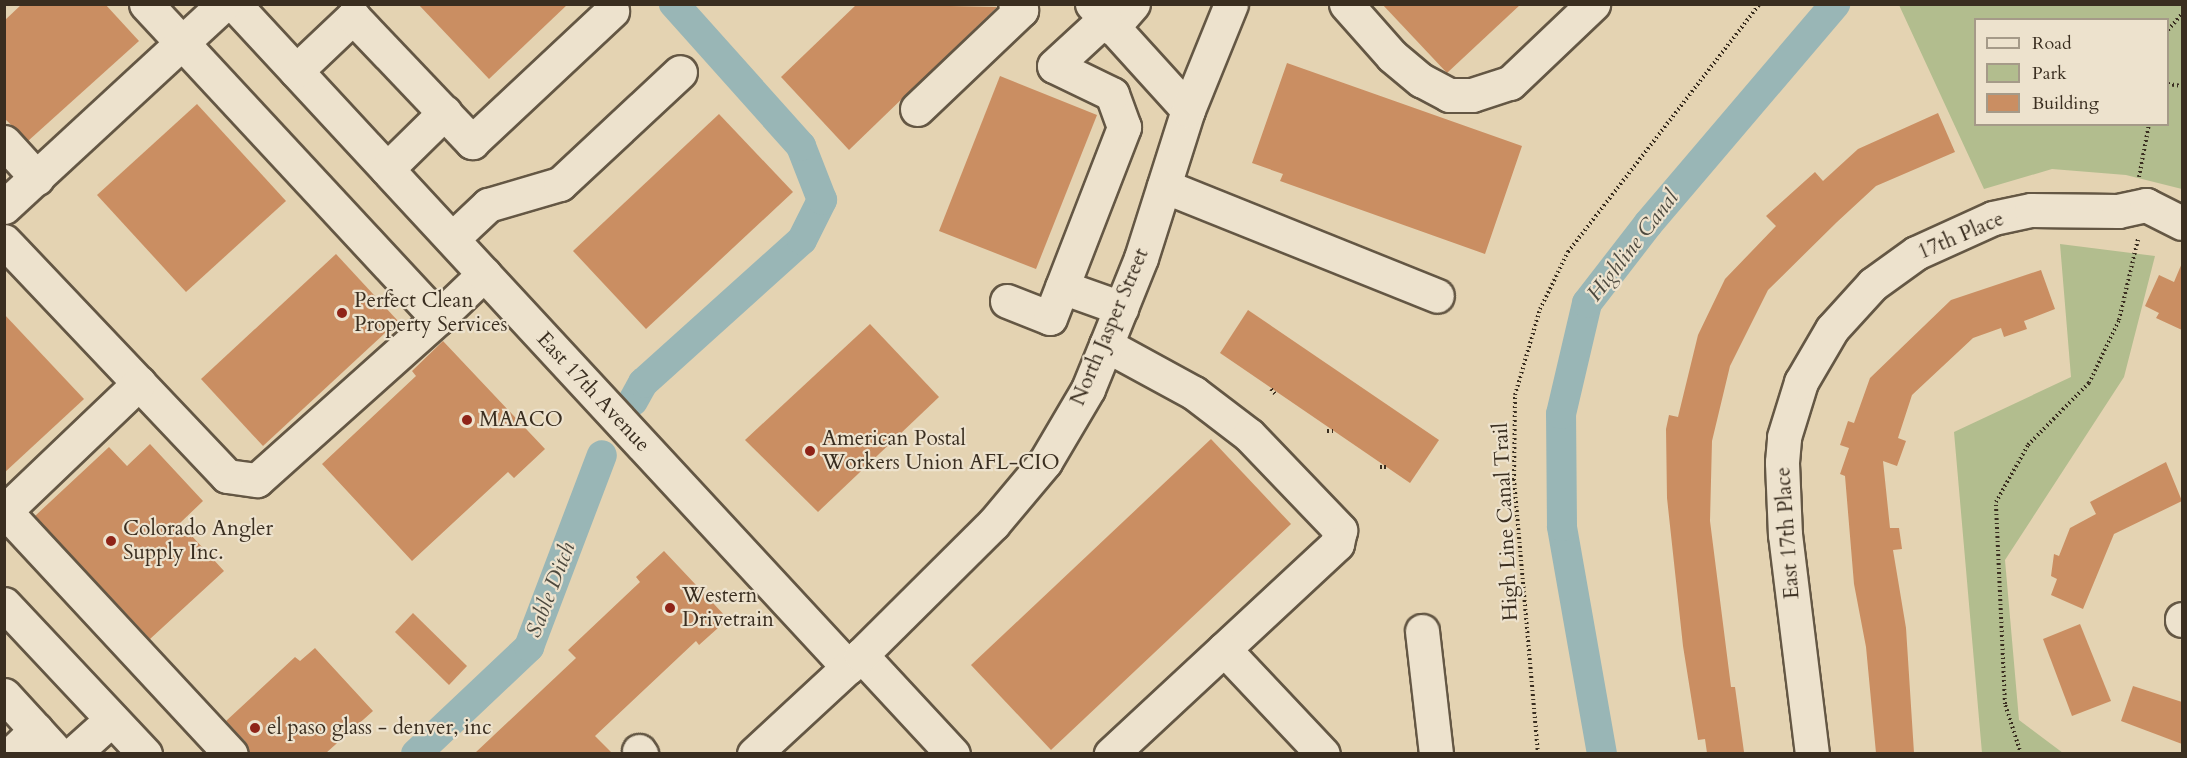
<!DOCTYPE html>
<style>
body{margin:0}
#map{position:relative;width:2187px;height:758px;overflow:hidden;background:#e4d3b2;font-family:Cardo,serif}
div>[style]{position:absolute}
.green>*{inset:0;background:#b2bd8e}
.canal>*{height:30px;margin:-15px;padding:0 15px;transform-origin:15px;border-radius:15px;background:#99b6b6}
.building>*{inset:0;background:#ca8e62}
.path>*{height:4px;margin-top:-2px;transform-origin:0;background:repeating-linear-gradient(90deg,#3a2e20 0 1.5px,transparent 0 4.5px)}
.roads{filter:drop-shadow(2px 0 #645744) drop-shadow(-2px 0 #645744) drop-shadow(0 2px #645744) drop-shadow(0 -2px #645744)}
.minor>*{height:33px;margin:-16.5px;padding:0 16.5px;transform-origin:16.5px;border-radius:16.5px;background:#ede2cd}
.dots>*{width:16px;height:16px;translate:-50% -50%;box-sizing:border-box;border:3px solid #ede2cd;border-radius:50%}
span{translate:-50% -50%;white-space:nowrap;text-align:center;line-height:1.15;-webkit-text-stroke:4.5px #ede2cd;paint-order:stroke}
.street-label{font-size:21px;color:#3a2e20}
.poi-label{font-size:21px;color:#3a2e20}
.left{translate:0 -50%;text-align:left}
.water-label{font-size:22px;color:#4d493e;font-style:italic}
.frame{position:absolute;inset:0;border:6px solid #3a2e20;pointer-events:none}
.legend{position:absolute;left:1974px;top:18px;width:195px;height:108px;box-sizing:border-box;background:#ede2cd;border:2px solid #a59a88;margin:0;padding:8px 10px;list-style:none;font-size:18px;color:#3a2e20}
.legend li{display:flex;align-items:center;gap:12px;height:30px}
.legend b{width:30px;border:2px solid #a59a88}
</style>
<div id="map">
<div class="green">
<i style="clip-path:polygon(evenodd,1899px 5px,2182px 5px,2182px 189px,2126px 175px,2052px 169px,1984px 189px,1899px 5px,1976px 20px,2168px 20px,2168px 124px,1976px 124px,1976px 20px)"></i>
<i style="clip-path:polygon(2060px 244px,2155px 256px,2124px 377px,2005px 560px,2019px 720px,2063px 753px,1982px 753px,1954px 432px,2071px 377px)"></i>
</div>
<div class="canal">
<i style="left:633px;top:401px;width:21px;rotate:-61deg"></i>
<i style="left:643px;top:383px;width:214px;rotate:-42deg"></i>
<i style="left:802px;top:240px;width:45px;rotate:-63.4deg"></i>
<i style="left:822px;top:200px;width:58px;rotate:-111.3deg"></i>
<i style="left:801px;top:146px;width:191px;rotate:-131.8deg"></i>
<i style="left:416px;top:754px;width:156px;rotate:-43.4deg"></i>
<i style="left:529px;top:647px;width:205px;rotate:-69.2deg"></i>
<i style="left:1602px;top:754px;width:231px;rotate:-100deg"></i>
<i style="left:1562px;top:526px;width:112px;rotate:-90.5deg"></i>
<i style="left:1561px;top:414px;width:114px;rotate:-76.8deg"></i>
<i style="left:1587px;top:303px;width:100px;rotate:-52.3deg"></i>
<i style="left:1648px;top:224px;width:289px;rotate:-49.6deg"></i>
</div>
<div class="building">
<i style="clip-path:polygon(22px 4px,105px 4px,139px 41px,28px 141px,4px 118px,4px 21px)"></i>
<i style="clip-path:polygon(418px 4px,568px 4px,489px 79px)"></i>
<i style="clip-path:polygon(857px 4px,997px 7px,849px 150px,781px 77px)"></i>
<i style="clip-path:polygon(1382px 4px,1521px 4px,1447px 73px)"></i>
<i style="clip-path:polygon(1287px 63px,1522px 146px,1485px 254px,1280px 181px,1283px 174px,1252px 163px)"></i>
<i style="clip-path:polygon(1000px 76px,1097px 115px,1036px 269px,939px 231px)"></i>
<i style="clip-path:polygon(197px 104px,286px 201px,186px 292px,97px 195px)"></i>
<i style="clip-path:polygon(1938px 113px,1955px 152px,1876px 186px,1837px 222px,1768px 290px,1730px 366px,1712px 441px,1710px 521px,1731px 687px,1735px 687px,1744px 752px,1707px 753px,1705px 739px,1698px 740px,1683px 646px,1667px 498px,1666px 429px,1669px 415px,1678px 417px,1698px 335px,1725px 279px,1776px 226px,1766px 216px,1815px 172px,1823px 181px,1858px 149px)"></i>
<i style="clip-path:polygon(719px 114px,793px 192px,646px 329px,573px 251px)"></i>
<i style="clip-path:polygon(336px 254px,398px 321px,263px 446px,201px 379px)"></i>
<i style="clip-path:polygon(2182px 263px,2182px 330px,2156px 318px,2159px 313px,2145px 306px,2159px 275px,2174px 282px)"></i>
<i style="clip-path:polygon(2041px 270px,2055px 309px,2024px 321px,2027px 329px,2004px 337px,2001px 328px,1973px 338px,1912px 395px,1898px 438px,1906px 441px,1897px 466px,1883px 461px,1890px 528px,1899px 528px,1902px 549px,1893px 550px,1906px 628px,1914px 753px,1876px 753px,1866px 647px,1854px 584px,1845px 476px,1840px 474px,1849px 448px,1840px 445px,1848px 421px,1854px 423px,1870px 378px,1951px 300px)"></i>
<i style="clip-path:polygon(1248px 310px,1439px 440px,1410px 483px,1220px 353px)"></i>
<i style="clip-path:polygon(4px 314px,84px 399px,4px 473px)"></i>
<i style="clip-path:polygon(870px 324px,939px 397px,818px 512px,745px 440px)"></i>
<i style="clip-path:polygon(443px 341px,545px 449px,514px 478px,508px 472px,412px 561px,322px 464px,416px 376px,412px 371px)"></i>
<i style="clip-path:polygon(1211px 439px,1291px 524px,1051px 750px,971px 665px)"></i>
<i style="clip-path:polygon(150px 444px,203px 501px,180px 523px,224px 571px,150px 639px,35px 516px,109px 447px,127px 466px)"></i>
<i style="clip-path:polygon(2166px 462px,2182px 501px,2114px 534px,2083px 609px,2051px 595px,2057px 579px,2051px 576px,2054px 554px,2059px 556px,2070px 528px,2096px 514px,2090px 502px)"></i>
<i style="clip-path:polygon(664px 551px,728px 619px,699px 645px,696px 641px,595px 736px,612px 753px,475px 753px,576px 658px,568px 650px,640px 582px,636px 577px)"></i>
<i style="clip-path:polygon(413px 613px,467px 666px,449px 685px,395px 632px)"></i>
<i style="clip-path:polygon(2080px 624px,2111px 701px,2072px 716px,2043px 639px)"></i>
<i style="clip-path:polygon(315px 648px,373px 711px,326px 753px,249px 753px,245px 741px,226px 721px,295px 657px,300px 661px)"></i>
<i style="clip-path:polygon(2133px 686px,2182px 702px,2182px 744px,2121px 721px)"></i>
</div>
<div class="path">
<i style="left:2168px;top:30px;width:21px;rotate:-49deg"></i>
<i style="left:2168px;top:84px;width:14px;rotate:8deg"></i>
<i style="left:2139px;top:177px;width:54px;rotate:-79.3deg"></i>
<i style="left:1271px;top:389px;width:6px;rotate:51deg"></i>
<i style="left:1327px;top:431px;width:6px"></i>
<i style="left:1380px;top:467px;width:6px"></i>
<i style="left:1538px;top:754px;width:275px;rotate:-95deg"></i>
<i style="left:1514px;top:480px;width:85px;rotate:-89.3deg"></i>
<i style="left:1515px;top:395px;width:90px;rotate:-73.8deg"></i>
<i style="left:1540px;top:309px;width:64px;rotate:-63.8deg"></i>
<i style="left:1568px;top:252px;width:314px;rotate:-52.3deg"></i>
<i style="left:2021px;top:754px;width:52px;rotate:-107.7deg"></i>
<i style="left:2005px;top:704px;width:202px;rotate:-92.6deg"></i>
<i style="left:1996px;top:502px;width:65px;rotate:-60.7deg"></i>
<i style="left:2028px;top:445px;width:87px;rotate:-45.5deg"></i>
<i style="left:2089px;top:383px;width:70px;rotate:-64.5deg"></i>
<i style="left:2119px;top:320px;width:83px;rotate:-76.8deg"></i>
</div>
<div class="roads">
<div class="minor">
<i style="left:146px;top:4px;width:429px;rotate:47.1deg"></i>
<i style="left:438px;top:318px;width:64px;rotate:-43.7deg"></i>
<i style="left:234px;top:4px;width:904px;rotate:47.2deg"></i>
<i style="left:1092px;top:4px;width:143px;rotate:47.8deg"></i>
<i style="left:1346px;top:4px;width:69px;rotate:48.5deg"></i>
<i style="left:1392px;top:56px;width:38px;rotate:40deg"></i>
<i style="left:1421px;top:80px;width:32px;rotate:28deg"></i>
<i style="left:1449px;top:95px;width:23px"></i>
<i style="left:1472px;top:95px;width:40px;rotate:-18deg"></i>
<i style="left:1510px;top:83px;width:115px;rotate:-43.6deg"></i>
<i style="left:1112px;top:28px;width:32px;rotate:-49deg"></i>
<i style="left:296px;top:71px;width:79px;rotate:-43.5deg"></i>
<i style="left:353px;top:17px;width:173px;rotate:46.4deg"></i>
<i style="left:472px;top:142px;width:192px;rotate:-43.1deg"></i>
<i style="left:917px;top:109px;width:144px;rotate:-43.6deg"></i>
<i style="left:1021px;top:10px;width:8px;rotate:-135deg"></i>
<i style="left:4px;top:142px;width:49px;rotate:47.5deg"></i>
<i style="left:387px;top:169px;width:81px;rotate:-44.5deg"></i>
<i style="left:1164px;top:186px;width:294px;rotate:21.9deg"></i>
<i style="left:4px;top:207px;width:299px;rotate:-42.7deg"></i>
<i style="left:452px;top:239px;width:50px;rotate:-43.4deg"></i>
<i style="left:488px;top:205px;width:75px;rotate:-16.3deg"></i>
<i style="left:560px;top:184px;width:164px;rotate:-43deg"></i>
<i style="left:4px;top:241px;width:324px;rotate:46.5deg"></i>
<i style="left:227px;top:476px;width:30px;rotate:8deg"></i>
<i style="left:257px;top:480px;width:243px;rotate:-41.8deg"></i>
<i style="left:1062px;top:287px;width:63px;rotate:19.6deg"></i>
<i style="left:1007px;top:301px;width:46px;rotate:21.6deg"></i>
<i style="left:1050px;top:318px;width:205px;rotate:-68.8deg"></i>
<i style="left:1124px;top:127px;width:35px;rotate:-110deg"></i>
<i style="left:1112px;top:94px;width:64px;rotate:-154.2deg"></i>
<i style="left:1054px;top:66px;width:69px;rotate:-42.7deg"></i>
<i style="left:1106px;top:345px;width:100px;rotate:28.6deg"></i>
<i style="left:1194px;top:393px;width:69px;rotate:37.4deg"></i>
<i style="left:1249px;top:435px;width:132px;rotate:46.2deg"></i>
<i style="left:1340px;top:530px;width:14px;rotate:102deg"></i>
<i style="left:1337px;top:544px;width:309px;rotate:137.1deg"></i>
<i style="left:4px;top:510px;width:333px;rotate:47.1deg"></i>
<i style="left:4px;top:512px;width:187px;rotate:-43.7deg"></i>
<i style="left:4px;top:604px;width:206px;rotate:46.8deg"></i>
<i style="left:2182px;top:620px;width:1px;rotate:-90deg"></i>
<i style="left:1422px;top:631px;width:124px;rotate:83.5deg"></i>
<i style="left:1224px;top:649px;width:144px;rotate:46.7deg"></i>
<i style="left:861px;top:655px;width:135px;rotate:47.1deg"></i>
<i style="left:4px;top:695px;width:80px;rotate:47.5deg"></i>
<i style="left:639px;top:751px;width:4px;rotate:56deg"></i>
<i style="left:11px;top:754px;width:35px;rotate:-44deg"></i>
<i style="left:73px;top:754px;width:52px;rotate:-41.9deg"></i>
<i style="left:754px;top:754px;width:146px;rotate:-42.8deg"></i>
<i style="left:861px;top:655px;width:186px;rotate:-44.8deg"></i>
<i style="left:993px;top:524px;width:81px;rotate:-50deg"></i>
<i style="left:1045px;top:462px;width:85px;rotate:-59.5deg"></i>
<i style="left:1088px;top:389px;width:48px;rotate:-67.8deg"></i>
<i style="left:1106px;top:345px;width:94px;rotate:-68.1deg"></i>
<i style="left:1141px;top:258px;width:155px;rotate:-72.4deg"></i>
<i style="left:1188px;top:110px;width:114px;rotate:-67.9deg"></i>
<i style="left:1812px;top:754px;width:221px;rotate:-97deg"></i>
<i style="left:1785px;top:535px;width:73px;rotate:-92.4deg"></i>
<i style="left:1782px;top:462px;width:25px;rotate:-85deg"></i>
<i style="left:1784px;top:437px;width:58px;rotate:-72.8deg"></i>
<i style="left:1801px;top:382px;width:61px;rotate:-59.7deg"></i>
<i style="left:1832px;top:329px;width:61px;rotate:-47.7deg"></i>
<i style="left:1873px;top:284px;width:53px;rotate:-35.8deg"></i>
<i style="left:1916px;top:253px;width:85px;rotate:-24.4deg"></i>
<i style="left:1993px;top:218px;width:39px;rotate:-12deg"></i>
<i style="left:2031px;top:210px;width:87px;rotate:0.7deg"></i>
<i style="left:2118px;top:211px;width:29px;rotate:-12deg"></i>
<i style="left:2146px;top:205px;width:40px;rotate:26.6deg"></i>
</div>
</div>
<div class="dots">
<i style="left:342px;top:313px;background:#8f2418"></i>
<i style="left:467px;top:420px;background:#8f2418"></i>
<i style="left:810px;top:451px;background:#8f2418"></i>
<i style="left:111px;top:541px;background:#8f2418"></i>
<i style="left:670px;top:608px;background:#8f2418"></i>
<i style="left:255px;top:728px;background:#8f2418"></i>
</div>
<div class="street-label">
<span style="left:1961px;top:236px;rotate:-23deg">17th Place</span>
<span style="left:1110px;top:327px;rotate:-67deg">North Jasper Street</span>
<span style="left:593px;top:392px;rotate:47deg">East 17th Avenue</span>
<span style="left:1506px;top:522px;rotate:-93deg">High Line Canal Trail</span>
<span style="left:1788px;top:533px;rotate:-94deg">East 17th Place</span>
</div>
<div class="poi-label">
<span class="left" style="left:354px;top:313px">Perfect Clean<br>Property Services</span>
<span class="left" style="left:479px;top:420px">MAACO</span>
<span class="left" style="left:822px;top:451px">American Postal<br>Workers Union AFL-CIO</span>
<span class="left" style="left:123px;top:541px">Colorado Angler<br>Supply Inc.</span>
<span class="left" style="left:682px;top:608px">Western<br>Drivetrain</span>
<span class="left" style="left:267px;top:728px">el paso glass - denver, inc</span>
</div>
<div class="water-label">
<span style="left:1633px;top:246px;rotate:-52deg">Highline Canal</span>
<span style="left:551px;top:590px;rotate:-69deg">Sable Ditch</span>
</div>
<div class="frame"></div>
<ul class="legend">
<li><b style="height:8px;background:#ede2cd"></b>Road</li>
<li><b style="height:16px;background:#b2bd8e"></b>Park</li>
<li><b style="height:16px;background:#ca8e62"></b>Building</li>
</ul>
</div>
